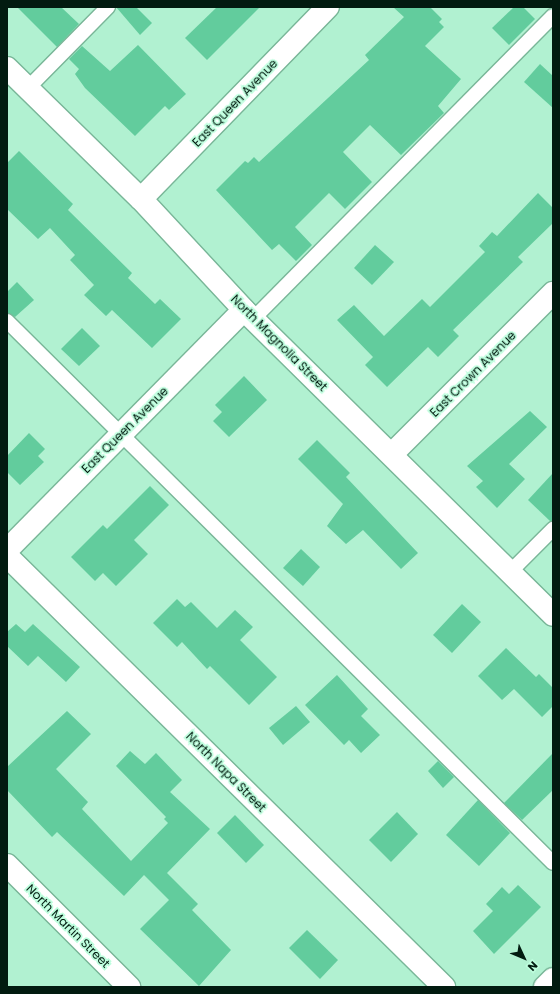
<!DOCTYPE html>
<style>
body{margin:0}
#map{position:relative;width:560px;height:994px;overflow:hidden;background:#b1f1d1;font-family:Poppins,sans-serif}
div>[style]{position:absolute}
.building>*{inset:0;background:#62cc9d}
.roads{filter:drop-shadow(1px 0 #79b698) drop-shadow(-1px 0 #79b698) drop-shadow(0 1px #79b698) drop-shadow(0 -1px #79b698)}
.service>*{height:14px;margin:-7px;padding:0 7px;transform-origin:7px;border-radius:7px;background:#fff}
.minor>*{height:22px;margin:-11px;padding:0 11px;transform-origin:11px;border-radius:11px;background:#fff}
span{translate:-50% -50%;white-space:nowrap;text-align:center;line-height:1.15;-webkit-text-stroke:3.5px #befede;paint-order:stroke}
.street-label{font-size:12px;color:#021b10}
.frame{position:absolute;inset:0;border:8px solid #021b10;pointer-events:none}
.north{position:absolute;left:504px;top:938px;width:40px;height:40px;-webkit-text-stroke:3px #befede;paint-order:stroke;rotate:134deg;font-size:11px;font-weight:700;line-height:16px;text-align:center;color:#021b10}
.north::after{content:'';display:block;margin:auto;width:14px;height:18px;background:#021b10;clip-path:polygon(50% 0,100% 100%,50% 72%,0 100%)}
</style>
<div id="map">
<div class="building">
<i style="clip-path:polygon(17px 7px,61px 7px,79px 24px,57px 47px)"></i>
<i style="clip-path:polygon(116px 7px,136px 7px,152px 23px,140px 35px)"></i>
<i style="clip-path:polygon(217px 7px,260px 7px,207px 60px,185px 38px)"></i>
<i style="clip-path:polygon(393px 7px,430px 7px,442px 19px,439px 22px,444px 27px,425px 46px,461px 79px,438px 106px,444px 113px,401px 155px,370px 125px,343px 152px,372px 182px,345px 209px,329px 193px,295px 227px,312px 245px,296px 261px,279px 244px,272px 250px,216px 190px,245px 161px,248px 163px,254px 157px,259px 162px,369px 60px,365px 55px,404px 17px)"></i>
<i style="clip-path:polygon(514px 7px,523px 7px,535px 19px,509px 45px,492px 28px)"></i>
<i style="clip-path:polygon(138px 45px,186px 94px,169px 110px,165px 106px,135px 136px,85px 88px,75px 74px,79px 69px,69px 59px,82px 46px,110px 71px)"></i>
<i style="clip-path:polygon(540px 64px,553px 76px,553px 108px,524px 82px)"></i>
<i style="clip-path:polygon(19px 151px,73px 204px,68px 210px,132px 273px,128px 278px,155px 304px,160px 299px,181px 319px,152px 348px,112px 310px,106px 316px,84px 295px,94px 285px,70px 260px,75px 255px,50px 228px,38px 239px,7px 209px,7px 163px)"></i>
<i style="clip-path:polygon(538px 193px,553px 208px,553px 223px,518px 257px,523px 262px,453px 330px,459px 336px,438px 357px,428px 347px,387px 387px,365px 365px,373px 357px,337px 320px,354px 305px,384px 336px,422px 299px,430px 307px,485px 252px,479px 246px,492px 232px,497px 236px)"></i>
<i style="clip-path:polygon(375px 245px,394px 262px,372px 285px,354px 268px)"></i>
<i style="clip-path:polygon(17px 282px,34px 300px,15px 317px,7px 313px,7px 292px)"></i>
<i style="clip-path:polygon(82px 328px,100px 346px,79px 366px,61px 349px)"></i>
<i style="clip-path:polygon(244px 376px,267px 400px,229px 437px,213px 421px,222px 412px,215px 405px)"></i>
<i style="clip-path:polygon(530px 411px,547px 427px,509px 464px,525px 479px,497px 508px,476px 487px,483px 481px,467px 466px)"></i>
<i style="clip-path:polygon(29px 433px,45px 449px,38px 456px,44px 462px,20px 485px,7px 472px,7px 456px)"></i>
<i style="clip-path:polygon(317px 440px,350px 473px,346px 477px,418px 553px,401px 569px,363px 530px,346px 544px,327px 526px,343px 504px,298px 459px)"></i>
<i style="clip-path:polygon(553px 473px,553px 521px,550px 521px,528px 500px)"></i>
<i style="clip-path:polygon(150px 486px,169px 505px,134px 540px,148px 554px,116px 586px,103px 573px,95px 581px,71px 557px,103px 525px,107px 529px)"></i>
<i style="clip-path:polygon(301px 549px,320px 567px,303px 586px,283px 568px)"></i>
<i style="clip-path:polygon(177px 599px,185px 607px,191px 602px,217px 628px,235px 610px,253px 627px,240px 640px,277px 677px,249px 705px,210px 666px,207px 669px,182px 642px,177px 647px,153px 623px)"></i>
<i style="clip-path:polygon(462px 604px,481px 622px,452px 653px,433px 635px)"></i>
<i style="clip-path:polygon(16px 624px,25px 632px,33px 624px,80px 667px,66px 682px,38px 656px,28px 666px,7px 646px,7px 632px)"></i>
<i style="clip-path:polygon(506px 648px,536px 677px,539px 674px,553px 688px,553px 706px,542px 717px,514px 689px,502px 700px,478px 676px)"></i>
<i style="clip-path:polygon(337px 675px,368px 709px,361px 716px,380px 735px,361px 753px,349px 740px,344px 745px,305px 705px)"></i>
<i style="clip-path:polygon(296px 706px,310px 722px,283px 745px,269px 728px)"></i>
<i style="clip-path:polygon(67px 711px,91px 734px,56px 769px,88px 802px,82px 809px,131px 861px,168px 823px,164px 819px,166px 817px,116px 766px,130px 751px,145px 764px,156px 753px,182px 780px,170px 792px,210px 829px,167px 873px,198px 904px,192px 910px,231px 950px,199px 986px,140px 929px,169px 900px,144px 875px,124px 896px,57px 832px,52px 837px,7px 790px,7px 767px)"></i>
<i style="clip-path:polygon(553px 753px,553px 790px,522px 820px,504px 803px)"></i>
<i style="clip-path:polygon(438px 761px,454px 777px,443px 788px,428px 771px)"></i>
<i style="clip-path:polygon(478px 800px,510px 833px,479px 866px,446px 835px)"></i>
<i style="clip-path:polygon(397px 812px,418px 834px,391px 862px,369px 840px)"></i>
<i style="clip-path:polygon(235px 815px,264px 845px,246px 863px,217px 833px)"></i>
<i style="clip-path:polygon(518px 885px,541px 907px,494px 954px,473px 931px,493px 911px,486px 904px,502px 887px,509px 894px)"></i>
<i style="clip-path:polygon(307px 930px,338px 960px,320px 979px,289px 948px)"></i>
</div>
<div class="roads">
<div class="service">
<i style="left:28px;top:88px;width:114px;rotate:-45.4deg"></i>
<i style="left:253px;top:319px;width:426px;rotate:-45.3deg"></i>
<i style="left:7px;top:321px;width:769px;rotate:44.79deg"></i>
<i style="left:510px;top:572px;width:61px;rotate:-45deg"></i>
</div>
<div class="minor">
<i style="left:7px;top:68px;width:187px;rotate:44.4deg"></i>
<i style="left:141px;top:199px;width:151px;rotate:47.1deg"></i>
<i style="left:244px;top:310px;width:434px;rotate:44.6deg"></i>
<i style="left:141px;top:199px;width:268px;rotate:-45.8deg"></i>
<i style="left:392px;top:454px;width:228px;rotate:-45deg"></i>
<i style="left:7px;top:550px;width:337px;rotate:-45.4deg"></i>
<i style="left:7px;top:556px;width:614px;rotate:44.6deg"></i>
<i style="left:7px;top:865px;width:173px;rotate:45deg"></i>
<i style="left:545px;top:987px;width:11px;rotate:-45deg"></i>
</div>
</div>
<div class="street-label">
<span style="left:235px;top:103px;rotate:-46deg">East Queen Avenue</span>
<span style="left:279px;top:343px;rotate:45deg">North Magnolia Street</span>
<span style="left:473px;top:374px;rotate:-45deg">East Crown Avenue</span>
<span style="left:125px;top:430px;rotate:-45deg">East Queen Avenue</span>
<span style="left:226px;top:772px;rotate:45deg">North Napa Street</span>
<span style="left:68px;top:926px;rotate:45deg">North Martin Street</span>
</div>
<div class="frame"></div>
<div class="north">N</div>
</div>
